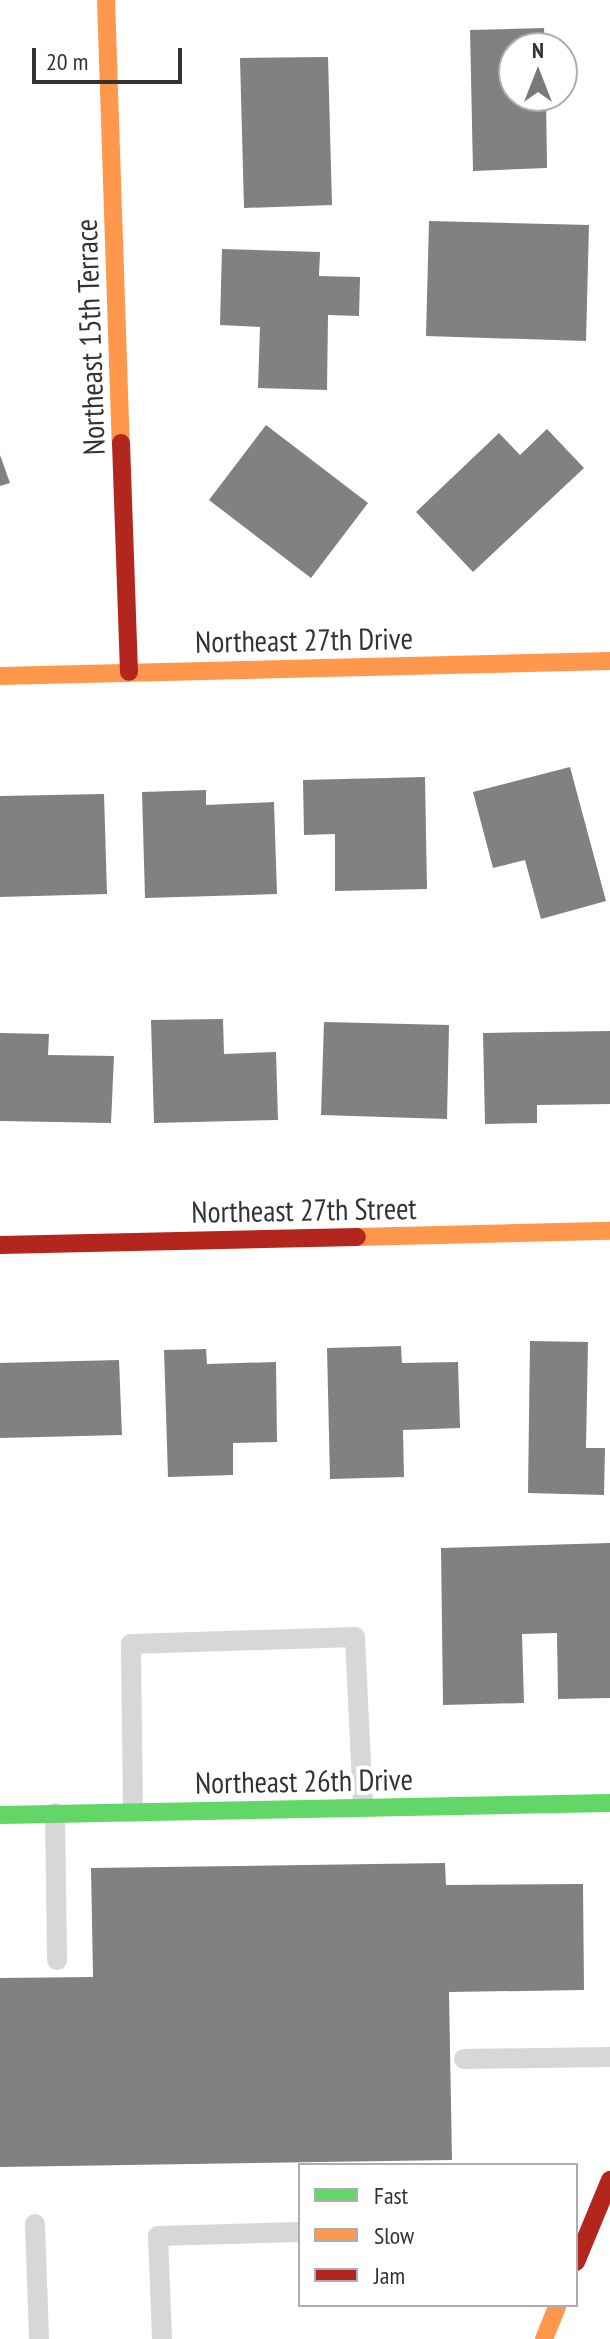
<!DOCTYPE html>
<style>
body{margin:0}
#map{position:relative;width:610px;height:2339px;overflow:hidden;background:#fff;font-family:"PT Sans Narrow",sans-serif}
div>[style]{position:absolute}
.building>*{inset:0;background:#818181}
.lane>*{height:20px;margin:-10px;padding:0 10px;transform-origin:10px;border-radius:10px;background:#d7d7d7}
.fast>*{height:18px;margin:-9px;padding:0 9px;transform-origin:9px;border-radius:9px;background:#63d668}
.slow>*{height:18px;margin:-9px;padding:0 9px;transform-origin:9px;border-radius:9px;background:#ff974d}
.jam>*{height:18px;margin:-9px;padding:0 9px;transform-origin:9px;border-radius:9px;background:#b3261e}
span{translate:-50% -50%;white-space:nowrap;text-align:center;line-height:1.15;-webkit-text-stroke:8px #fff;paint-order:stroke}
.street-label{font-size:30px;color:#333}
.legend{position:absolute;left:298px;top:2163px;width:280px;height:144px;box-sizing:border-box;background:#fff;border:2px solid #adadad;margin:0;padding:10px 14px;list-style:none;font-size:24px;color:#333}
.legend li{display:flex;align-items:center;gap:16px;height:40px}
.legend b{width:40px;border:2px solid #adadad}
.north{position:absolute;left:498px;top:32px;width:80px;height:80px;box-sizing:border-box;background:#fff;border:2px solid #adadad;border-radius:50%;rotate:0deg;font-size:22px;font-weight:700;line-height:32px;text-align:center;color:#333}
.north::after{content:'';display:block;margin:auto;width:28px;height:36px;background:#7a7a7a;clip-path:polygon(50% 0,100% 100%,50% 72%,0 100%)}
.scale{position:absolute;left:32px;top:48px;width:150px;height:36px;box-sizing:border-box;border:4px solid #333;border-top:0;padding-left:10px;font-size:24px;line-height:28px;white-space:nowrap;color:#333;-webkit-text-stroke:6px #fff;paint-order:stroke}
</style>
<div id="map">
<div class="building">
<i style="clip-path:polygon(544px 28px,545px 48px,514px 48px,514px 96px,546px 96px,547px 168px,473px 171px,470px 30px)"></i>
<i style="clip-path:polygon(328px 57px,332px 205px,244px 208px,240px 58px)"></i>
<i style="clip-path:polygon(429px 221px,589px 225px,586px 341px,426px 336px)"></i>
<i style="clip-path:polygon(222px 249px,320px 252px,319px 276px,360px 277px,359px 316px,328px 315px,327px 390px,258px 388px,260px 327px,220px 325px)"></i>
<i style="clip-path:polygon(266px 425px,368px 503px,311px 578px,209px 500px)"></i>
<i style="clip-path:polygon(547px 429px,584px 468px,473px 572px,416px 512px,499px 433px,520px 455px)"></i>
<i style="clip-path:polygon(0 455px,10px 483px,0 486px)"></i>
<i style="clip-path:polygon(570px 767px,606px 901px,541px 919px,525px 860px,493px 868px,473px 792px)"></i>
<i style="clip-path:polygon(425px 777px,427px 889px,335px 891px,335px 834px,304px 835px,303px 780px)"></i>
<i style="clip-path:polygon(206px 790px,206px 805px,274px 802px,277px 894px,145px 898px,142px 792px)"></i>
<i style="clip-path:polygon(104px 794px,107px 894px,0 897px,0 796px)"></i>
<i style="clip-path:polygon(223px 1019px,224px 1054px,276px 1052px,278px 1120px,154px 1123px,151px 1020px)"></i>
<i style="clip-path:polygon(324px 1022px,449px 1025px,447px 1119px,321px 1115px)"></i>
<i style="clip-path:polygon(610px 1031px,610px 1104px,537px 1105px,537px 1123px,485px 1124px,483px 1033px)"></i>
<i style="clip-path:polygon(0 1033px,49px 1034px,48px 1055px,114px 1056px,111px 1123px,0 1121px)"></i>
<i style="clip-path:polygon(530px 1341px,588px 1342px,586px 1448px,605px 1448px,604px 1495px,528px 1493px)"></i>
<i style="clip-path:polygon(401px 1346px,402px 1363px,458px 1362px,460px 1428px,403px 1430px,404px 1477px,330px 1479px,327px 1348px)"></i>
<i style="clip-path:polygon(206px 1349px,207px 1364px,276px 1362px,277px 1442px,233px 1443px,233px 1475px,168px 1477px,164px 1350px)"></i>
<i style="clip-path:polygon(119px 1360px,122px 1435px,0 1438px,0 1363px)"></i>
<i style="clip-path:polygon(610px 1543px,610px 1698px,558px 1699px,557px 1633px,522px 1634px,524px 1703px,443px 1705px,441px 1548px)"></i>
<i style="clip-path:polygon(445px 1863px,446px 1885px,583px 1884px,584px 1990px,449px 1992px,452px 2160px,0 2167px,0 1978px,93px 1977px,91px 1868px)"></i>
</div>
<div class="lane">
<i style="left:133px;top:1812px;width:168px;rotate:-90.7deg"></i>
<i style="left:131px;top:1644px;width:224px;rotate:-1.8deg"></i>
<i style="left:355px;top:1637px;width:171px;rotate:87.3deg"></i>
<i style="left:55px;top:1813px;width:147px;rotate:89.2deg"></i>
<i style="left:464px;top:2059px;width:146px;rotate:-0.8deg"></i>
<i style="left:35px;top:2224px;width:115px;rotate:88deg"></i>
<i style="left:162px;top:2339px;width:103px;rotate:-92.2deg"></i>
<i style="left:158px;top:2236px;width:142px;rotate:-1.6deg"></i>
</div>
<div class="fast">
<i style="left:0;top:1815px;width:610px;rotate:-1.13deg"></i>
</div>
<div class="slow">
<i style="left:106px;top:0;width:443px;rotate:88.1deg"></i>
<i style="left:0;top:676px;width:610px;rotate:-1.41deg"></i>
<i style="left:357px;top:1237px;width:253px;rotate:-1.4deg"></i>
<i style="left:544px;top:2339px;width:37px;rotate:-68deg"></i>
</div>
<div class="jam">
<i style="left:121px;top:443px;width:229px;rotate:88deg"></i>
<i style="left:0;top:1245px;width:357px;rotate:-1.3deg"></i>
<i style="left:576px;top:2262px;width:89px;rotate:-67.5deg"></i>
</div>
<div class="street-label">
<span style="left:90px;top:337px;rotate:-92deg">Northeast 15th Terrace</span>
<span style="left:304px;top:640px;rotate:-1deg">Northeast 27th Drive</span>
<span style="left:304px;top:1210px;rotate:-1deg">Northeast 27th Street</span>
<span style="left:304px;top:1781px;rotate:-1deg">Northeast 26th Drive</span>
</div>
<ul class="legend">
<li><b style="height:10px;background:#63d668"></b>Fast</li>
<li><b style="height:10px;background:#ff974d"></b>Slow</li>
<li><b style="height:10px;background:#b3261e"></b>Jam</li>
</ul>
<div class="north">N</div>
<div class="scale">20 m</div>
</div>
